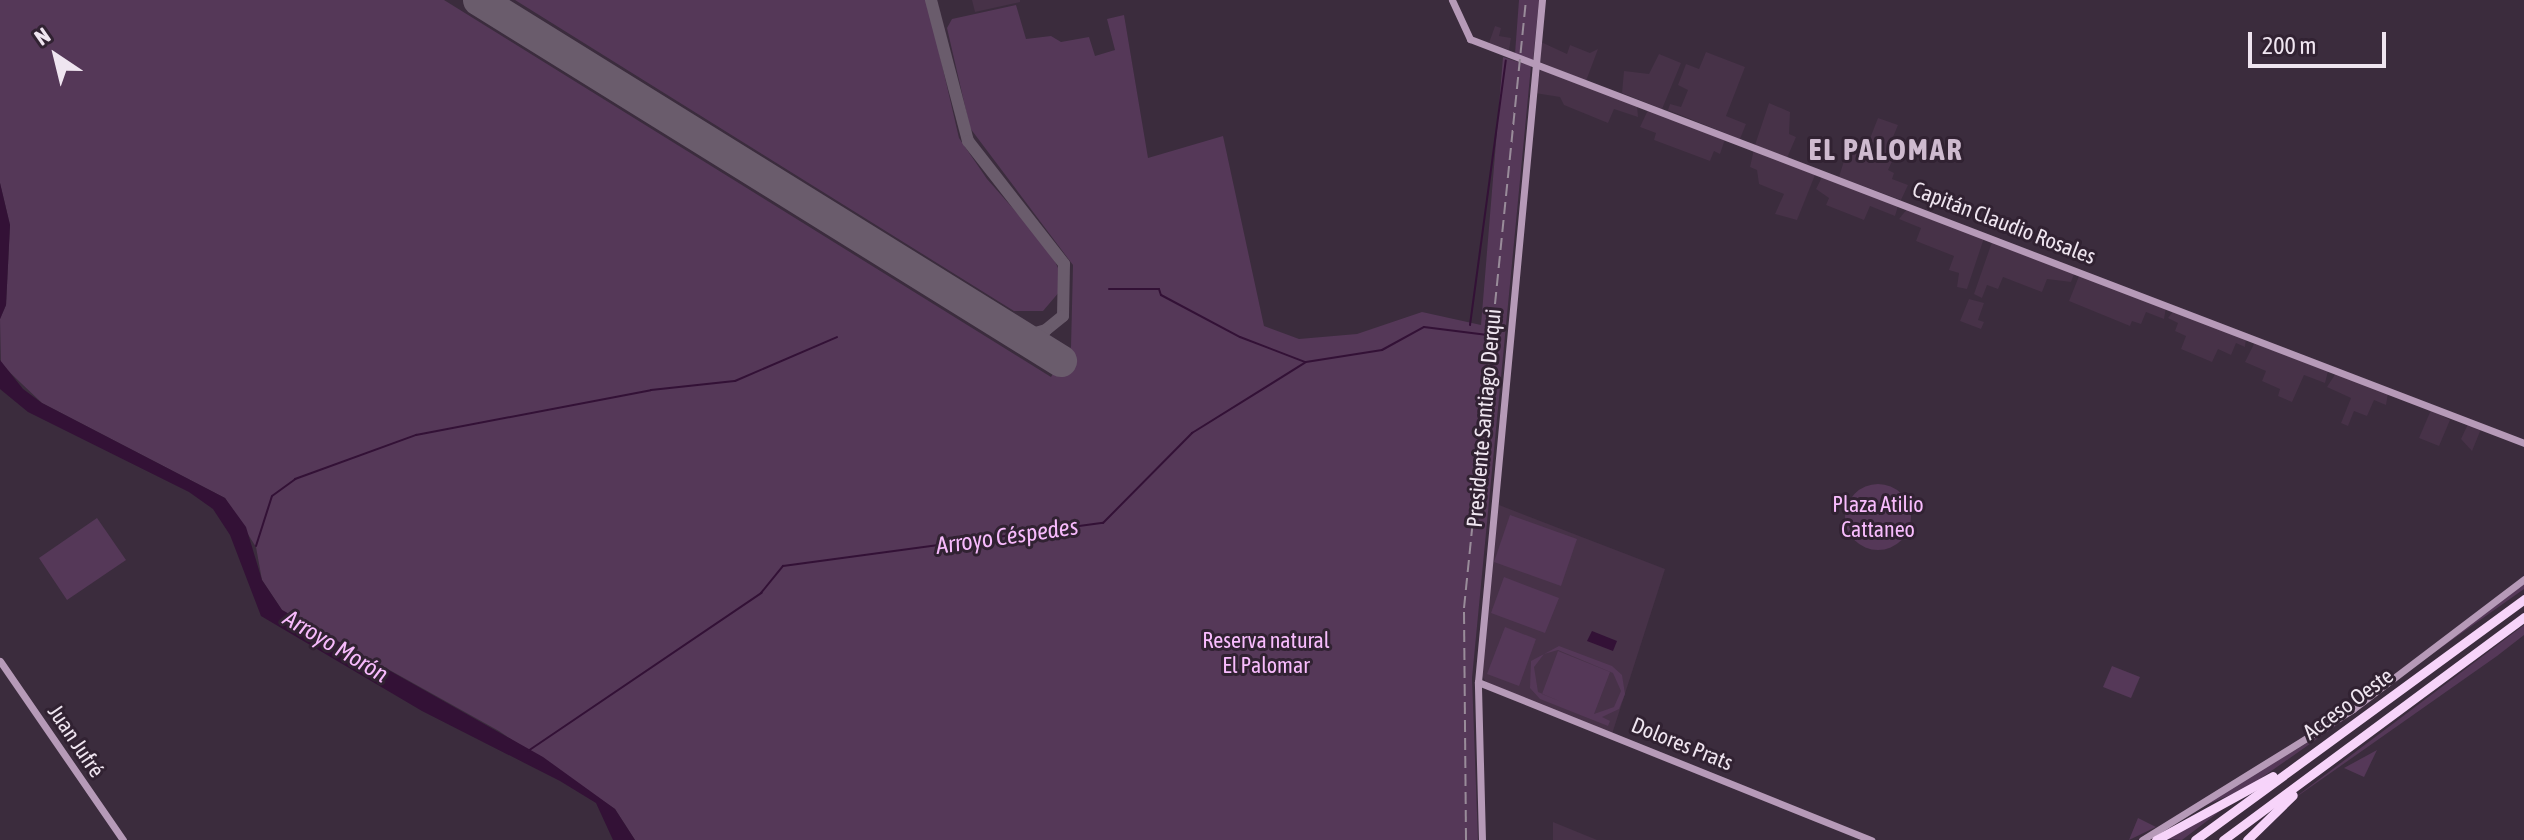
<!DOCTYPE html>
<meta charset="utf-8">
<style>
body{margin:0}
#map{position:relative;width:2524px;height:840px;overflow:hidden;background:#3b2c3d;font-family:"Asap Condensed",sans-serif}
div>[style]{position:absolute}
.built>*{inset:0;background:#473248}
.green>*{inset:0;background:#553858}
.round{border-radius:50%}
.water>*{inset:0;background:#331136}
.stream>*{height:2px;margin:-1px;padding:0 1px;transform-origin:1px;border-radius:1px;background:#331136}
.taxiway>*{height:12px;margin:-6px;padding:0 6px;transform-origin:6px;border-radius:6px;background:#6a5c6c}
.runway>*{height:32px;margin:-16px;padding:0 16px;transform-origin:16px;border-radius:16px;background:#6a5c6c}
.secondary>*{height:7px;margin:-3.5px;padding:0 3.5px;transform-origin:3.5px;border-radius:3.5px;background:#b69ab8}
.highway>*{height:9px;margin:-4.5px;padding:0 4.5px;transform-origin:4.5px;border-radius:4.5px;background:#f7d4fa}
.rail>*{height:2px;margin-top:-1px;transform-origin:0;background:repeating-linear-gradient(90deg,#998c9a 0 12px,transparent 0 18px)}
span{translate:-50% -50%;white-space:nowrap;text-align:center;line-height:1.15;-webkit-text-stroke:6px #312232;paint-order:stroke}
.street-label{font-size:22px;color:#efe5f0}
.park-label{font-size:22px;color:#f8bcfd}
.water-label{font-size:24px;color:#f7bafc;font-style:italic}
.district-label{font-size:30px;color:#cebacf;font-weight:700;letter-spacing:2px}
.north{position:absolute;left:16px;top:16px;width:80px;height:80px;-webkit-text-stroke:6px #312232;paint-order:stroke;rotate:325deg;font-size:22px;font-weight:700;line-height:32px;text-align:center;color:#efe5f0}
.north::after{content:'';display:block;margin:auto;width:28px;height:36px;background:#efe5f0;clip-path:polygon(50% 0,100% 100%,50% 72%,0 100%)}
.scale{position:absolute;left:2248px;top:32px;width:138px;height:36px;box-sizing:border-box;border:4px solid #efe5f0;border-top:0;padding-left:10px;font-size:24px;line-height:28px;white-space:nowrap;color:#efe5f0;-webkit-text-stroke:6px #312232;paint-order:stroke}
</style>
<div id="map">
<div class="built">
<i style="clip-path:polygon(972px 0,1020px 0,1020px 2px,975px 12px)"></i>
<i style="clip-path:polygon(1495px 26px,1501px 28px,1499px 36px,1511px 38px,1509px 50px,1489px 43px)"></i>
<i style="clip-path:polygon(1541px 42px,1567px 54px,1570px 45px,1590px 53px,1598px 49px,1586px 81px,1540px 62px)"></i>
<i style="clip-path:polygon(1706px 52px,1745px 67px,1726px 116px,1746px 124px,1740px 139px,1668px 110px,1670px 104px,1681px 107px,1688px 90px,1678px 85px,1686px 64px,1699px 69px)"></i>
<i style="clip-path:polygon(1659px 54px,1681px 63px,1662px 109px,1622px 93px,1624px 71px,1649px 74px)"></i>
<i style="clip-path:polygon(1541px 68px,1637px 105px,1638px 117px,1614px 109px,1608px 123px,1564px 105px,1560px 97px,1535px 93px)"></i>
<i style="clip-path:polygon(1769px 103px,1790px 112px,1789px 134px,1796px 137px,1787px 158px,1755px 145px)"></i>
<i style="clip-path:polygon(1648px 110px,1725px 139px,1720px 154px,1714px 151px,1710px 161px,1654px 140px,1656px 133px,1640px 127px)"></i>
<i style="clip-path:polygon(1878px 118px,1898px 125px,1886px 154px,1894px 157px,1888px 170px,1894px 173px,1892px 179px,1908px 185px,1901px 200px,1839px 177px,1848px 148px,1870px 156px,1875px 143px,1869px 141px)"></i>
<i style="clip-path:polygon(1754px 149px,1815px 175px,1797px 220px,1775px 214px,1784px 194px,1759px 184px,1757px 170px,1750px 167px)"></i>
<i style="clip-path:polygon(1822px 177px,1898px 206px,1895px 216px,1870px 206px,1864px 220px,1826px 205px,1829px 198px,1816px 189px)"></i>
<i style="clip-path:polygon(1907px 209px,1984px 238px,1967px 289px,1957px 287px,1959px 273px,1949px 270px,1954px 256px,1916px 241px,1921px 228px,1899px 219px)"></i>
<i style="clip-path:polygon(1992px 242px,2074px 274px,2071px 282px,2047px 279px,2042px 292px,2003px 277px,1998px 289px,1987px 285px,1982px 298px,1974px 294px)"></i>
<i style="clip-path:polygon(2079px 276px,2166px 307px,2164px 319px,2146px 312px,2141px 324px,2132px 321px,2130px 326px,2069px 301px)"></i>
<i style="clip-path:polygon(1969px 299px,1984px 303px,1978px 320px,1984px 322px,1981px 329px,1960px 321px)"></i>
<i style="clip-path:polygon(2174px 310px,2246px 338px,2245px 347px,2236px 343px,2231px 355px,2218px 349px,2212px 362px,2181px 349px,2186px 336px,2175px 331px,2178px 323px,2168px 318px)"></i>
<i style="clip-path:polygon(2255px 342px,2328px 371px,2325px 383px,2304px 375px,2292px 402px,2278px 396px,2280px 389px,2262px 381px,2266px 371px,2245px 362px)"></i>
<i style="clip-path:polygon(2336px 373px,2388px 393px,2386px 405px,2374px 400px,2367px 416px,2354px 411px,2348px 426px,2341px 423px,2351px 398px,2327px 387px)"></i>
<i style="clip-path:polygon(2431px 410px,2450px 420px,2439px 446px,2419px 438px)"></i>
<i style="clip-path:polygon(2468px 424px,2481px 429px,2472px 451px,2461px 439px)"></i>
<i style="clip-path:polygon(1499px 505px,1665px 569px,1612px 734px,1486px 682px,1480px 673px)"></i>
<i style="clip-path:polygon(1553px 822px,1597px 840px,1553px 840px)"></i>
</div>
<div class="green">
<i style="clip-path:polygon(0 0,444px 0,1051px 377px,1071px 347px,1073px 265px,970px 128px,947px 28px,952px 19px,1016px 5px,1026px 39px,1051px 36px,1061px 42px,1089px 37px,1095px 56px,1115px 50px,1107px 19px,1124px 15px,1148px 158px,1223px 136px,1264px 326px,1299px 339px,1357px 334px,1422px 312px,1481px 325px,1503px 57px,1531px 66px,1472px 678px,1478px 840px,635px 840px,615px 809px,499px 731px,282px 610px,262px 580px,256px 547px,225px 498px,42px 403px,1px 364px,0 319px,6px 305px,10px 225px,0 183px)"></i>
<i style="clip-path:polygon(515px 0,927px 0,959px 138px,987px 179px,1049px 249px,1059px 270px,1060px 291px,1043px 311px,1014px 311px)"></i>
<i style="clip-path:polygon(1519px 0,1539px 0,1533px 61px,1515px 54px)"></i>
<i class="round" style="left:1845px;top:484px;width:66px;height:66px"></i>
<i style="clip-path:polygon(1510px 515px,1577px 539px,1561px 586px,1494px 562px)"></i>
<i style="clip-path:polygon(97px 518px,126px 560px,67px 600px,39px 558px)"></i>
<i style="clip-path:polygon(1504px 577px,1559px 598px,1545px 633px,1491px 613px)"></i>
<i style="clip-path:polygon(2524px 582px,2524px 589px,2398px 678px)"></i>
<i style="clip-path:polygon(2524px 625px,2524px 635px,2497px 656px,2285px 805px)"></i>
<i style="clip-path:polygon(1505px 627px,1536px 639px,1519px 686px,1487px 674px)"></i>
<i style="clip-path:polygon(evenodd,1559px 646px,1612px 666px,1622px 675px,1625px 694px,1619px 709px,1602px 717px,1610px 721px,1608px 726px,1540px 699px,1530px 688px,1531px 661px,1559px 646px,1558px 650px,1613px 673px,1621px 691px,1614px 707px,1594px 714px,1610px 672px,1558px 651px,1542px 694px,1564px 703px,1538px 692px,1534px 667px,1544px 654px,1558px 650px)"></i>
<i style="clip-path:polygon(2112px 666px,2140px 677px,2131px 698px,2103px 687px)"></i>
<i style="clip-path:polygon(2371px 701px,2247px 788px,2194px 810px,2317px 737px)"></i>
<i style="clip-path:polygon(2377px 750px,2364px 777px,2344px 768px)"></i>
<i style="clip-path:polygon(2228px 805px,2182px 840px,2167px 839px)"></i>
<i style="clip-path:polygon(2138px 818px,2156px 827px,2129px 840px)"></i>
</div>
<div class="water">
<i style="clip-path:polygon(0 183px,10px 225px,6px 305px,0 319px)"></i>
<i style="clip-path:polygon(0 360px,23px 389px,42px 403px,225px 498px,246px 527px,262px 580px,282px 610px,543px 757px,615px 809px,635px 840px,613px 840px,596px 803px,560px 781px,422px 711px,261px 616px,230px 535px,213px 509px,189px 492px,28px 412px,0 389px)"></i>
<i style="clip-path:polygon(1592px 631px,1617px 641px,1613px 651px,1587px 641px)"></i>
</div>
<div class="stream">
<i style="left:1109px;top:289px;width:50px"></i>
<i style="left:1159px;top:289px;width:6px;rotate:72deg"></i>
<i style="left:1161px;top:295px;width:89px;rotate:28deg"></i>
<i style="left:1240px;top:337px;width:70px;rotate:21deg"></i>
<i style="left:1470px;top:325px;width:267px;rotate:-82.3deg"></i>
<i style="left:256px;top:546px;width:52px;rotate:-72.3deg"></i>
<i style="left:272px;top:496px;width:29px;rotate:-36deg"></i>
<i style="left:295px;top:479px;width:129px;rotate:-20deg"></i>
<i style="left:416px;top:435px;width:239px;rotate:-10.8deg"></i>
<i style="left:651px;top:390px;width:84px;rotate:-6.1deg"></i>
<i style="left:735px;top:381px;width:111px;rotate:-23.3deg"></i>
<i style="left:528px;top:751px;width:282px;rotate:-34.1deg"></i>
<i style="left:761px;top:593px;width:35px;rotate:-51deg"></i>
<i style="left:783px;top:566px;width:323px;rotate:-7.7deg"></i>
<i style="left:1103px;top:523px;width:127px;rotate:-45.3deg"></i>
<i style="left:1192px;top:433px;width:134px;rotate:-31.9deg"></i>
<i style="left:1306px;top:362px;width:77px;rotate:-9deg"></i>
<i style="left:1382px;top:350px;width:48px;rotate:-28.7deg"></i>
<i style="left:1424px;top:327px;width:64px;rotate:7.1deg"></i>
</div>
<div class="taxiway">
<i style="left:931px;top:0;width:146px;rotate:75.3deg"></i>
<i style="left:968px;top:141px;width:156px;rotate:52deg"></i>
<i style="left:1064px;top:264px;width:52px;rotate:91.1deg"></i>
<i style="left:1063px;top:316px;width:22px;rotate:141deg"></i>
<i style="left:1046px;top:330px;width:25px;rotate:164deg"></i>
</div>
<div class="runway">
<i style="left:479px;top:0;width:685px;rotate:31.81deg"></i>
</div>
<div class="secondary">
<i style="left:1452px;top:0;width:43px;rotate:65.2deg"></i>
<i style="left:1470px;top:39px;width:1129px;rotate:20.97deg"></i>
<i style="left:0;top:661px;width:217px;rotate:55.5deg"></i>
<i style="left:1478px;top:682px;width:424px;rotate:21.9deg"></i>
<i style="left:1482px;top:840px;width:158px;rotate:-91.5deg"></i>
<i style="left:1478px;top:682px;width:685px;rotate:-84.64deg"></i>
<i style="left:2142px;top:840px;width:248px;rotate:-31.8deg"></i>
<i style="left:2353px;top:709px;width:215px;rotate:-37.2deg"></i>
</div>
<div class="highway">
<i style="left:2156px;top:840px;width:133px;rotate:-28.7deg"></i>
<i style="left:2195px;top:840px;width:408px;rotate:-36.2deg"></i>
<i style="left:2223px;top:840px;width:375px;rotate:-36.5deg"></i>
<i style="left:2247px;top:840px;width:64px;rotate:-44.4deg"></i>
</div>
<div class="rail">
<i style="left:1466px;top:840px;width:232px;rotate:-90.5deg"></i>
<i style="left:1464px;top:608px;width:611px;rotate:-84.18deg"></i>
</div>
<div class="street-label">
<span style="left:2004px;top:223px;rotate:21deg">Capitán Claudio Rosales</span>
<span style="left:1484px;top:418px;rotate:-85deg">Presidente Santiago Derqui</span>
<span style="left:2348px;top:704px;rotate:-36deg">Acceso Oeste</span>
<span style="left:76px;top:741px;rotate:56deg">Juan Jufré</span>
<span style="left:1682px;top:744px;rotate:22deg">Dolores Prats</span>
</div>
<div class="park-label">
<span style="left:1878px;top:517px">Plaza Atilio<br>Cattaneo</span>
<span style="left:1266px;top:653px">Reserva natural<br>El Palomar</span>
</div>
<div class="water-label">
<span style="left:1007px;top:536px;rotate:-8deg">Arroyo Céspedes</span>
<span style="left:336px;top:646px;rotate:31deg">Arroyo Morón</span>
</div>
<div class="district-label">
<span style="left:1886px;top:149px">EL PALOMAR</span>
</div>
<div class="north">N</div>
<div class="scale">200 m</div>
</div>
